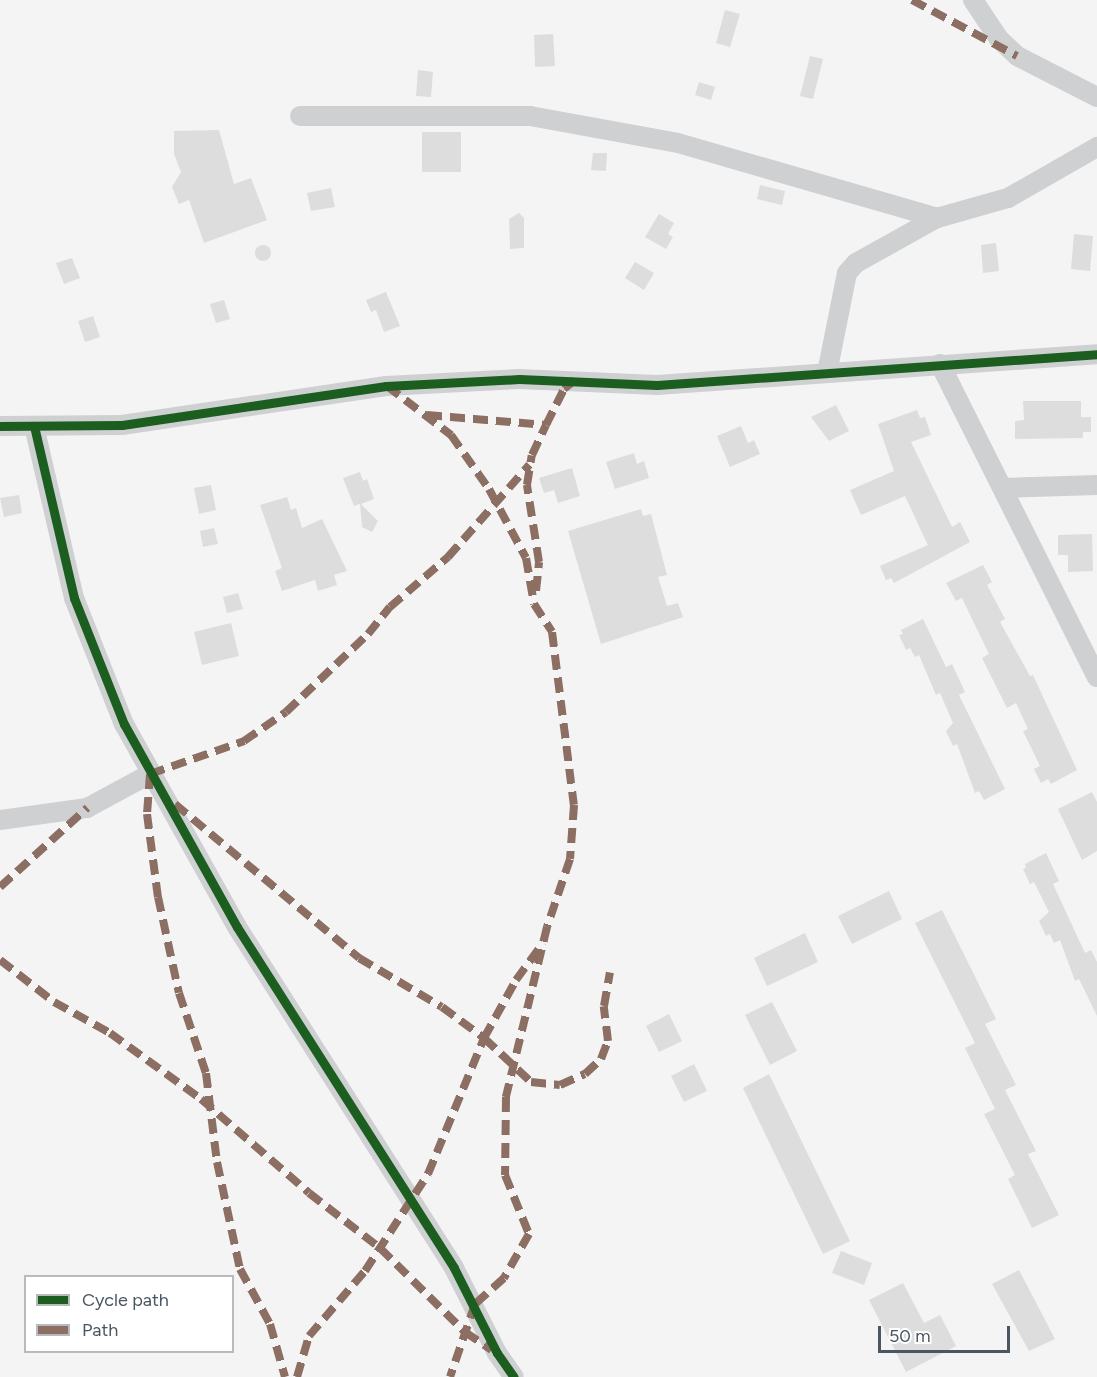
<!DOCTYPE html>
<style>
body{margin:0}
#map{position:relative;width:1097px;height:1377px;overflow:hidden;background:#f4f4f4;font-family:Figtree,sans-serif}
div>[style]{position:absolute}
.building>*{inset:0;background:#ddddde}
.round{border-radius:50%}
.minor>*{height:20px;margin:-10px;padding:0 10px;transform-origin:10px;border-radius:10px;background:#ced0d2}
.quiet>*{height:8px;margin-top:-4px;transform-origin:0;background:repeating-linear-gradient(90deg,#8d6e63 0 15px,transparent 0 23px)}
.cycleway>*{height:9px;margin:-4.5px;padding:0 4.5px;transform-origin:4.5px;border-radius:4.5px;background:#1b5e20}
span{translate:-50% -50%;white-space:nowrap;text-align:center;line-height:1.15;-webkit-text-stroke:4.5px #fff;paint-order:stroke}
.legend{position:absolute;left:24px;top:1275px;width:210px;height:78px;box-sizing:border-box;background:#fff;border:2px solid #b7bbc0;margin:0;padding:8px 10px;list-style:none;font-size:18px;color:#4a5661}
.legend li{display:flex;align-items:center;gap:12px;height:30px}
.legend b{width:30px;border:2px solid #b7bbc0}
.scale{position:absolute;left:878px;top:1326px;width:132px;height:27px;box-sizing:border-box;border:3px solid #4a5661;border-top:0;padding-left:8px;font-size:18px;line-height:21px;white-space:nowrap;color:#4a5661;-webkit-text-stroke:4px #fff;paint-order:stroke}
</style>
<div id="map">
<div class="building">
<i style="clip-path:polygon(725px 10px,740px 14px,730px 47px,716px 43px)"></i>
<i style="clip-path:polygon(553px 34px,555px 66px,535px 67px,534px 35px)"></i>
<i style="clip-path:polygon(810px 56px,823px 59px,813px 99px,800px 96px)"></i>
<i style="clip-path:polygon(418px 70px,433px 72px,431px 97px,416px 96px)"></i>
<i style="clip-path:polygon(699px 82px,715px 87px,711px 100px,695px 95px)"></i>
<i style="clip-path:polygon(219px 130px,234px 184px,251px 178px,267px 220px,204px 243px,189px 200px,179px 204px,172px 187px,181px 172px,174px 154px,174px 131px)"></i>
<i style="clip-path:polygon(422px 132px,461px 132px,461px 172px,422px 172px)"></i>
<i style="clip-path:polygon(593px 153px,607px 153px,606px 171px,591px 170px)"></i>
<i style="clip-path:polygon(760px 185px,785px 191px,782px 205px,757px 199px)"></i>
<i style="clip-path:polygon(331px 188px,335px 207px,311px 211px,307px 193px)"></i>
<i style="clip-path:polygon(519px 213px,524px 218px,524px 248px,510px 249px,509px 219px)"></i>
<i style="clip-path:polygon(659px 214px,674px 223px,668px 234px,673px 237px,666px 249px,645px 237px)"></i>
<i style="clip-path:polygon(1074px 234px,1093px 236px,1090px 271px,1071px 269px)"></i>
<i style="clip-path:polygon(996px 243px,999px 271px,983px 273px,981px 245px)"></i>
<i class="round" style="left:255px;top:245px;width:16px;height:16px"></i>
<i style="clip-path:polygon(72px 258px,80px 278px,64px 284px,56px 263px)"></i>
<i style="clip-path:polygon(635px 262px,654px 273px,644px 290px,625px 278px)"></i>
<i style="clip-path:polygon(386px 292px,400px 326px,384px 332px,376px 310px,371px 312px,366px 300px)"></i>
<i style="clip-path:polygon(224px 300px,230px 319px,216px 323px,210px 304px)"></i>
<i style="clip-path:polygon(93px 316px,100px 337px,85px 342px,78px 321px)"></i>
<i style="clip-path:polygon(1023px 401px,1081px 401px,1081px 417px,1091px 417px,1091px 432px,1083px 432px,1083px 438px,1015px 439px,1015px 421px,1024px 420px)"></i>
<i style="clip-path:polygon(836px 405px,849px 431px,829px 441px,811px 417px)"></i>
<i style="clip-path:polygon(917px 410px,920px 418px,925px 417px,931px 435px,911px 442px,952px 527px,960px 522px,970px 542px,894px 583px,891px 578px,886px 580px,880px 566px,928px 545px,924px 537px,905px 496px,861px 515px,850px 490px,894px 471px,878px 424px)"></i>
<i style="clip-path:polygon(741px 426px,748px 443px,754px 440px,760px 454px,730px 467px,717px 436px)"></i>
<i style="clip-path:polygon(634px 453px,637px 464px,644px 461px,649px 478px,615px 489px,606px 462px)"></i>
<i style="clip-path:polygon(572px 468px,580px 496px,558px 503px,554px 490px,544px 493px,539px 478px)"></i>
<i style="clip-path:polygon(360px 472px,363px 481px,367px 479px,374px 499px,361px 504px,378px 521px,372px 532px,362px 527px,360px 504px,354px 506px,343px 478px)"></i>
<i style="clip-path:polygon(211px 485px,216px 510px,199px 514px,194px 488px)"></i>
<i style="clip-path:polygon(19px 495px,22px 513px,4px 517px,0 498px)"></i>
<i style="clip-path:polygon(287px 497px,291px 510px,296px 508px,302px 528px,322px 519px,347px 571px,334px 575px,337px 585px,318px 591px,315px 580px,282px 591px,275px 571px,282px 568px,260px 505px)"></i>
<i style="clip-path:polygon(641px 509px,643px 516px,651px 514px,667px 575px,658px 577px,667px 606px,678px 603px,683px 617px,601px 644px,568px 531px)"></i>
<i style="clip-path:polygon(214px 528px,218px 544px,203px 547px,200px 531px)"></i>
<i style="clip-path:polygon(1092px 534px,1093px 571px,1068px 572px,1068px 555px,1058px 555px,1058px 535px)"></i>
<i style="clip-path:polygon(983px 565px,992px 582px,987px 585px,1005px 619px,1000px 622px,1030px 676px,1033px 675px,1077px 770px,1051px 784px,1048px 779px,1041px 783px,1034px 769px,1040px 766px,1023px 731px,1028px 729px,1016px 703px,1007px 708px,982px 658px,989px 654px,962px 598px,956px 601px,946px 583px)"></i>
<i style="clip-path:polygon(238px 593px,243px 609px,227px 613px,223px 597px)"></i>
<i style="clip-path:polygon(923px 619px,946px 667px,952px 664px,965px 692px,959px 695px,1005px 789px,984px 800px,979px 791px,975px 793px,957px 744px,953px 746px,946px 731px,953px 723px,940px 693px,936px 695px,919px 655px,915px 657px,910px 648px,906px 650px,899px 635px,903px 634px,901px 630px)"></i>
<i style="clip-path:polygon(231px 623px,239px 656px,202px 665px,194px 632px)"></i>
<i style="clip-path:polygon(1092px 792px,1097px 802px,1097px 851px,1082px 860px,1058px 809px)"></i>
<i style="clip-path:polygon(1046px 853px,1059px 881px,1053px 884px,1085px 953px,1091px 950px,1097px 962px,1097px 1016px,1079px 979px,1075px 981px,1060px 940px,1054px 943px,1050px 934px,1046px 936px,1039px 921px,1049px 912px,1034px 882px,1030px 884px,1023px 869px,1026px 868px,1025px 864px)"></i>
<i style="clip-path:polygon(889px 891px,902px 919px,852px 944px,838px 916px)"></i>
<i style="clip-path:polygon(942px 910px,996px 1019px,985px 1024px,1016px 1085px,1005px 1090px,1036px 1151px,1028px 1154px,1059px 1215px,1032px 1228px,1008px 1179px,1015px 1175px,984px 1114px,995px 1109px,965px 1048px,975px 1043px,915px 923px)"></i>
<i style="clip-path:polygon(805px 933px,818px 962px,767px 986px,754px 958px)"></i>
<i style="clip-path:polygon(772px 1002px,797px 1051px,770px 1065px,745px 1015px)"></i>
<i style="clip-path:polygon(669px 1014px,682px 1041px,659px 1052px,646px 1026px)"></i>
<i style="clip-path:polygon(694px 1064px,707px 1091px,684px 1102px,671px 1076px)"></i>
<i style="clip-path:polygon(769px 1074px,850px 1241px,823px 1254px,743px 1088px)"></i>
<i style="clip-path:polygon(841px 1251px,872px 1263px,864px 1285px,832px 1273px)"></i>
<i style="clip-path:polygon(1019px 1270px,1055px 1339px,1029px 1351px,992px 1284px)"></i>
<i style="clip-path:polygon(903px 1283px,924px 1323px,940px 1315px,956px 1346px,906px 1372px,869px 1300px)"></i>
</div>
<div class="minor">
<i style="left:973px;top:0;width:47px;rotate:56.3deg"></i>
<i style="left:999px;top:39px;width:25px;rotate:43deg"></i>
<i style="left:1017px;top:56px;width:90px;rotate:27.1deg"></i>
<i style="left:300px;top:116px;width:230px"></i>
<i style="left:530px;top:116px;width:150px;rotate:10.3deg"></i>
<i style="left:678px;top:143px;width:270px;rotate:16.1deg"></i>
<i style="left:940px;top:364px;width:350px;rotate:63.4deg"></i>
<i style="left:827px;top:373px;width:102px;rotate:-78.7deg"></i>
<i style="left:847px;top:273px;width:13px;rotate:-48deg"></i>
<i style="left:856px;top:263px;width:93px;rotate:-29.1deg"></i>
<i style="left:937px;top:218px;width:74px;rotate:-15.7deg"></i>
<i style="left:1008px;top:198px;width:103px;rotate:-29.8deg"></i>
<i style="left:0;top:426px;width:122px;rotate:-0.5deg"></i>
<i style="left:122px;top:425px;width:267px;rotate:-8.4deg"></i>
<i style="left:386px;top:386px;width:133px;rotate:-3deg"></i>
<i style="left:519px;top:379px;width:138px;rotate:2.5deg"></i>
<i style="left:657px;top:385px;width:441px;rotate:-4deg"></i>
<i style="left:34px;top:426px;width:177px;rotate:76.9deg"></i>
<i style="left:74px;top:598px;width:136px;rotate:68.4deg"></i>
<i style="left:124px;top:724px;width:232px;rotate:60.9deg"></i>
<i style="left:237px;top:927px;width:404px;rotate:57.5deg"></i>
<i style="left:454px;top:1268px;width:95px;rotate:63.2deg"></i>
<i style="left:497px;top:1353px;width:29px;rotate:55deg"></i>
<i style="left:1003px;top:488px;width:94px;rotate:-1.8deg"></i>
<i style="left:0;top:820px;width:88px;rotate:-7.9deg"></i>
<i style="left:87px;top:808px;width:72px;rotate:-28.4deg"></i>
</div>
<div class="quiet">
<i style="left:912px;top:0;width:119px;rotate:28.1deg"></i>
<i style="left:387px;top:386px;width:81px;rotate:37.4deg"></i>
<i style="left:451px;top:435px;width:66px;rotate:54.9deg"></i>
<i style="left:489px;top:489px;width:78px;rotate:61.8deg"></i>
<i style="left:526px;top:558px;width:47px;rotate:80.1deg"></i>
<i style="left:534px;top:604px;width:33px;rotate:57deg"></i>
<i style="left:552px;top:632px;width:174px;rotate:82.8deg"></i>
<i style="left:574px;top:805px;width:54px;rotate:94.2deg"></i>
<i style="left:570px;top:859px;width:72px;rotate:108.7deg"></i>
<i style="left:547px;top:927px;width:175px;rotate:103.6deg"></i>
<i style="left:506px;top:1097px;width:78px;rotate:90.7deg"></i>
<i style="left:505px;top:1175px;width:64px;rotate:67.9deg"></i>
<i style="left:529px;top:1234px;width:51px;rotate:119.6deg"></i>
<i style="left:504px;top:1278px;width:39px;rotate:138deg"></i>
<i style="left:475px;top:1304px;width:77px;rotate:108.9deg"></i>
<i style="left:427px;top:415px;width:119px;rotate:4.8deg"></i>
<i style="left:546px;top:425px;width:40px;rotate:-63.4deg"></i>
<i style="left:564px;top:389px;width:14px;rotate:-39deg"></i>
<i style="left:536px;top:591px;width:29px;rotate:-84deg"></i>
<i style="left:539px;top:562px;width:78px;rotate:-98.9deg"></i>
<i style="left:527px;top:485px;width:30px;rotate:-81deg"></i>
<i style="left:532px;top:455px;width:33px;rotate:-65deg"></i>
<i style="left:150px;top:774px;width:40px;rotate:94.3deg"></i>
<i style="left:147px;top:814px;width:84px;rotate:82.5deg"></i>
<i style="left:158px;top:897px;width:98px;rotate:77.7deg"></i>
<i style="left:179px;top:993px;width:84px;rotate:71.4deg"></i>
<i style="left:206px;top:1073px;width:90px;rotate:83deg"></i>
<i style="left:217px;top:1162px;width:109px;rotate:77.9deg"></i>
<i style="left:240px;top:1269px;width:63px;rotate:61.4deg"></i>
<i style="left:270px;top:1324px;width:55px;rotate:74.2deg"></i>
<i style="left:150px;top:774px;width:100px;rotate:-19.3deg"></i>
<i style="left:244px;top:741px;width:51px;rotate:-34.6deg"></i>
<i style="left:286px;top:712px;width:113px;rotate:-43.6deg"></i>
<i style="left:368px;top:634px;width:35px;rotate:-51deg"></i>
<i style="left:390px;top:607px;width:77px;rotate:-40.8deg"></i>
<i style="left:448px;top:557px;width:123px;rotate:-48.6deg"></i>
<i style="left:175px;top:804px;width:240px;rotate:39.9deg"></i>
<i style="left:359px;top:958px;width:96px;rotate:30.6deg"></i>
<i style="left:442px;top:1007px;width:52px;rotate:36.4deg"></i>
<i style="left:484px;top:1038px;width:64px;rotate:43.1deg"></i>
<i style="left:531px;top:1082px;width:29px;rotate:6deg"></i>
<i style="left:560px;top:1085px;width:27px;rotate:-24deg"></i>
<i style="left:585px;top:1074px;width:22px;rotate:-43deg"></i>
<i style="left:601px;top:1059px;width:19px;rotate:-69deg"></i>
<i style="left:608px;top:1041px;width:35px;rotate:-97deg"></i>
<i style="left:604px;top:1006px;width:34px;rotate:-80deg"></i>
<i style="left:0;top:887px;width:118px;rotate:-42.2deg"></i>
<i style="left:0;top:960px;width:68px;rotate:37.9deg"></i>
<i style="left:54px;top:1002px;width:64px;rotate:29deg"></i>
<i style="left:110px;top:1033px;width:112px;rotate:36deg"></i>
<i style="left:201px;top:1099px;width:143px;rotate:41deg"></i>
<i style="left:309px;top:1193px;width:90px;rotate:37.8deg"></i>
<i style="left:380px;top:1248px;width:120px;rotate:44.7deg"></i>
<i style="left:465px;top:1332px;width:32px;rotate:34deg"></i>
<i style="left:297px;top:1377px;width:43px;rotate:-73.7deg"></i>
<i style="left:309px;top:1336px;width:86px;rotate:-49.3deg"></i>
<i style="left:365px;top:1271px;width:116px;rotate:-57deg"></i>
<i style="left:428px;top:1174px;width:147px;rotate:-67.6deg"></i>
<i style="left:484px;top:1038px;width:66px;rotate:-61.1deg"></i>
<i style="left:516px;top:980px;width:46px;rotate:-53.9deg"></i>
</div>
<div class="cycleway">
<i style="left:0;top:426px;width:122px;rotate:-0.5deg"></i>
<i style="left:122px;top:425px;width:267px;rotate:-8.4deg"></i>
<i style="left:386px;top:386px;width:133px;rotate:-3deg"></i>
<i style="left:519px;top:379px;width:138px;rotate:2.5deg"></i>
<i style="left:657px;top:385px;width:441px;rotate:-4deg"></i>
<i style="left:34px;top:426px;width:177px;rotate:76.9deg"></i>
<i style="left:74px;top:598px;width:136px;rotate:68.4deg"></i>
<i style="left:124px;top:724px;width:232px;rotate:60.9deg"></i>
<i style="left:237px;top:927px;width:404px;rotate:57.5deg"></i>
<i style="left:454px;top:1268px;width:95px;rotate:63.2deg"></i>
<i style="left:497px;top:1353px;width:29px;rotate:55deg"></i>
</div>
<ul class="legend">
<li><b style="height:8px;background:#1b5e20"></b>Cycle path</li>
<li><b style="height:8px;background:#8d6e63"></b>Path</li>
</ul>
<div class="scale">50 m</div>
</div>
